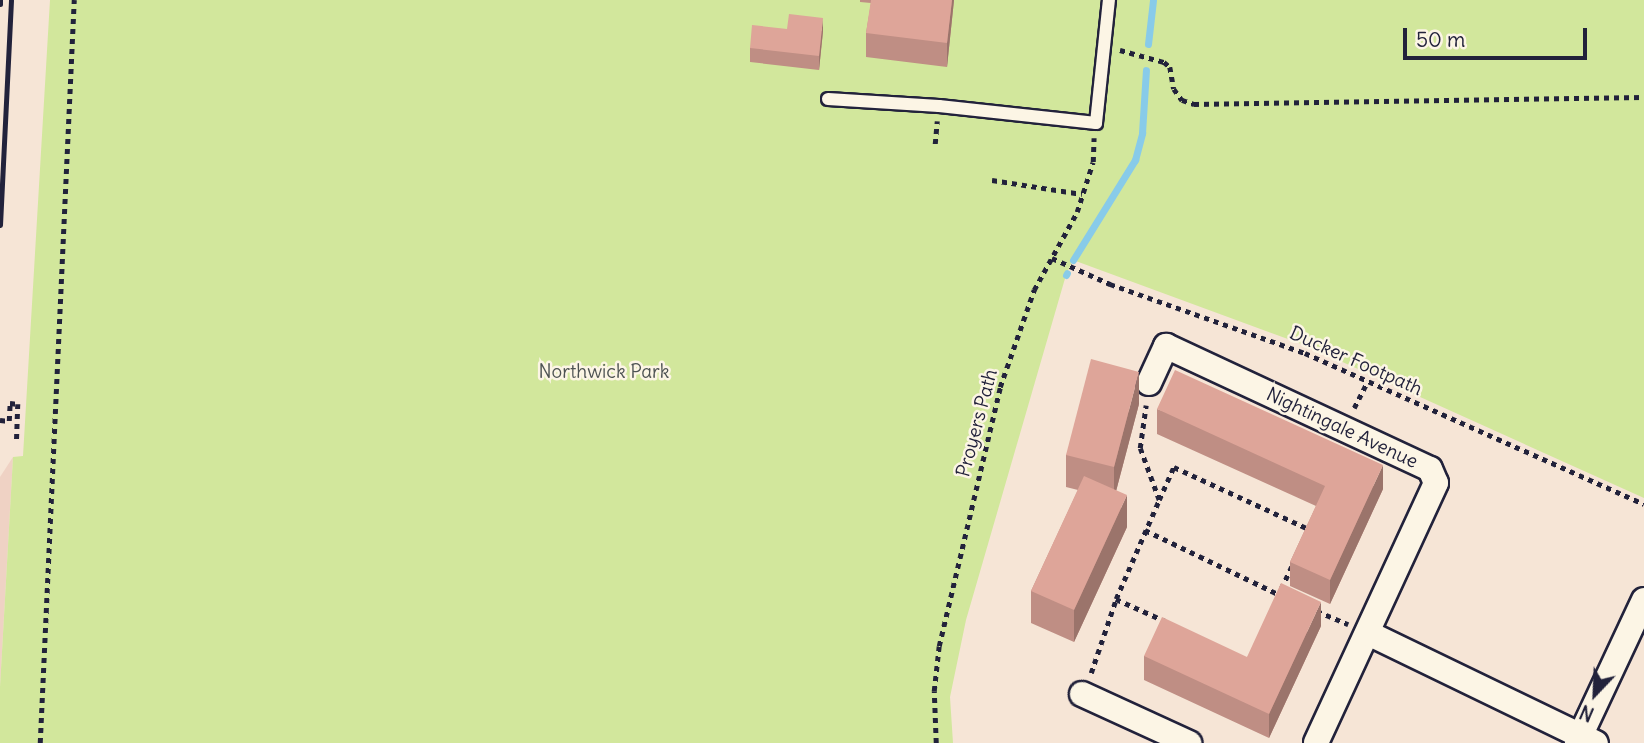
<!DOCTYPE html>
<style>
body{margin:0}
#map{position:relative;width:1644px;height:743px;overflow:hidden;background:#f6e5d6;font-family:Delius,sans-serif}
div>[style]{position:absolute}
.built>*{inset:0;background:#efd2c4}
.green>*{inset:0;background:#d2e79c}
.stream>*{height:7px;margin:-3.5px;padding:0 3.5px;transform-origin:3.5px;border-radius:3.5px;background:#88cbe9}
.path>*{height:4.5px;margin-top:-2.25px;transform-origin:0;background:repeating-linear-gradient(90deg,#22223b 0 5px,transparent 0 10px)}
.roads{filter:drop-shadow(2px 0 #22223b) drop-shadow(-2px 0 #22223b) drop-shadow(0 2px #22223b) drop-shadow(0 -2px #22223b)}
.service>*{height:12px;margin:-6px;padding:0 6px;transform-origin:6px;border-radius:6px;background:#fcf5e5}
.minor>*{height:24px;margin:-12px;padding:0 12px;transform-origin:12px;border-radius:12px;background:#fcf5e5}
.rail>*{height:5px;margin:-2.5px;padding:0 2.5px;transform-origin:2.5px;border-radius:2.5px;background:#22223b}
.wall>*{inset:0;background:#bf8e84}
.shaded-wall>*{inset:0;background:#9b746b}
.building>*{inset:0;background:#dea599}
span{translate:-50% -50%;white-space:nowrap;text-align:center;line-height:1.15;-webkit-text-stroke:5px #fcf5e5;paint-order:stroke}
.street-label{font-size:19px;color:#22223b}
.park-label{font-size:19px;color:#4e5353}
.north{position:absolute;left:1560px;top:659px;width:70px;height:70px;-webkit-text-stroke:5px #fcf5e5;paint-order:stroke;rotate:203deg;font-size:19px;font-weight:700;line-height:28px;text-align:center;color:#22223b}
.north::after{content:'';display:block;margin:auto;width:24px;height:32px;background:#22223b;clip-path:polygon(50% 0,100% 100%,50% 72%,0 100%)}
.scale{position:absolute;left:1403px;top:28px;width:184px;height:32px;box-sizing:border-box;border:4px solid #22223b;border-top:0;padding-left:9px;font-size:21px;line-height:24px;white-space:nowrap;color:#22223b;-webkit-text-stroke:5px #fcf5e5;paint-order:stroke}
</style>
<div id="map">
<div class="built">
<i style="clip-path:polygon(13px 457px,0 687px,0 477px)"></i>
</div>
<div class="green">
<i style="clip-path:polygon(50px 0,1644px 0,1644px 498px,1307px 346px,1073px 260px,1066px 275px,966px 620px,950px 697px,953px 743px,0 743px,0 687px,13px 457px,23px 456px)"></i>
</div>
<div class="stream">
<i style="left:1148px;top:44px;width:44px;rotate:-83.5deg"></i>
<i style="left:1073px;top:260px;width:118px;rotate:-58.2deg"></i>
<i style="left:1135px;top:160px;width:28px;rotate:-75deg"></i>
<i style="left:1142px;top:133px;width:63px;rotate:-86.4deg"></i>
<i style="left:1066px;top:275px;width:2px;rotate:-63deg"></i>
</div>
<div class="path">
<i style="left:1120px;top:50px;width:46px;rotate:15.3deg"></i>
<i style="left:1164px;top:62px;width:8px;rotate:40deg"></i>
<i style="left:1170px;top:67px;width:22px;rotate:80deg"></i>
<i style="left:1174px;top:89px;width:14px;rotate:54deg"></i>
<i style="left:1182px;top:100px;width:13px;rotate:18deg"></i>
<i style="left:1194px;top:104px;width:450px;rotate:-0.9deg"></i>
<i style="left:935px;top:144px;width:23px;rotate:-85deg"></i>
<i style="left:992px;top:180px;width:91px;rotate:8.8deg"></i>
<i style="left:1052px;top:258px;width:64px;rotate:24.1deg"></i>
<i style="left:1110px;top:284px;width:207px;rotate:19.5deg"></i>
<i style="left:1305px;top:353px;width:371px;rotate:24deg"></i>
<i style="left:1354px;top:408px;width:30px;rotate:-63deg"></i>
<i style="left:0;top:420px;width:9px;rotate:6deg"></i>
<i style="left:9px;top:421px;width:18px;rotate:-87deg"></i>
<i style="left:10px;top:403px;width:8px;rotate:7deg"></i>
<i style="left:18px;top:404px;width:36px;rotate:92deg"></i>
<i style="left:1159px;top:500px;width:36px;rotate:-66deg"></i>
<i style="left:1174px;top:467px;width:149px;rotate:24.7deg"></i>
<i style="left:1145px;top:530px;width:150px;rotate:25.7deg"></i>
<i style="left:1281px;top:589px;width:26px;rotate:-65deg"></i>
<i style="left:1116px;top:599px;width:54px;rotate:24.2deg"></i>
<i style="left:1317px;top:611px;width:34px;rotate:23deg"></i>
<i style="left:1091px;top:673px;width:78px;rotate:-71.3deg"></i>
<i style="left:1116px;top:599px;width:108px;rotate:-66.5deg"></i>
<i style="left:1159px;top:500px;width:55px;rotate:-110.1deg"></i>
<i style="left:1140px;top:448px;width:43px;rotate:-82.1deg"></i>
<i style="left:40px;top:743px;width:744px;rotate:-87.38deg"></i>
<i style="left:936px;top:743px;width:52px;rotate:-92.2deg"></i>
<i style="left:934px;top:691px;width:45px;rotate:-83.7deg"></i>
<i style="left:939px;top:646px;width:266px;rotate:-76.7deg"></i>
<i style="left:1000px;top:387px;width:103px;rotate:-70.7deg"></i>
<i style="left:1034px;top:290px;width:89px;rotate:-61.1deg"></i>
<i style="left:1077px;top:212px;width:52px;rotate:-72.3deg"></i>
<i style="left:1093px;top:162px;width:24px;rotate:-88deg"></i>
</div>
<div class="roads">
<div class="service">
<i style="left:828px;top:99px;width:111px;rotate:3.6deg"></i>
<i style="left:939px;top:106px;width:158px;rotate:6.2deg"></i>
<i style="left:1096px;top:123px;width:124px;rotate:-84deg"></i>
</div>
<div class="minor">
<i style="left:1149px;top:383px;width:41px;rotate:-65.3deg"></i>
<i style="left:1166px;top:346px;width:291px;rotate:25deg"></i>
<i style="left:1430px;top:469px;width:15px;rotate:67deg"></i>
<i style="left:1436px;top:483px;width:286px;rotate:114.8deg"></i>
<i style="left:1368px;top:633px;width:253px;rotate:25.8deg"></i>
<i style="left:1082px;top:694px;width:118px;rotate:24.6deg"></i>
<i style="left:1577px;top:743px;width:158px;rotate:-64.9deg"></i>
</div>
</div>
<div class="rail">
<i style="left:0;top:4px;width:4px;rotate:-90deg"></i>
<i style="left:0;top:225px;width:225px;rotate:-87.2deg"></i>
</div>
<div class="wall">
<i style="clip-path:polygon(860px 0,954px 0,947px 67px,866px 57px,866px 33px,871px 3px,860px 2px)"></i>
<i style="clip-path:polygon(787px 29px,823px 31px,819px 70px,750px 62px,750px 48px)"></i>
<i style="clip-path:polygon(1139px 404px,1116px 491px,1127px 527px,1074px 642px,1031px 623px,1031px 591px,1078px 490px,1066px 487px,1066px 455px)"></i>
<i style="clip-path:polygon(1157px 409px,1383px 489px,1330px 604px,1290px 586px,1290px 562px,1316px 506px,1157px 434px)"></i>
<i style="clip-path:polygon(1321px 626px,1269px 738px,1144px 680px,1144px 656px,1247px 657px)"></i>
</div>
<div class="shaded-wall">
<i style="clip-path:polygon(952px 0,954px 0,947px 67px,947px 43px)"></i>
<i style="clip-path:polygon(823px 18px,823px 31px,819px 70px,819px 56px)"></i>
<i style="clip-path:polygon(1139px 372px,1139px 404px,1114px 499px,1114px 467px)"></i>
<i style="clip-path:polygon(1383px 465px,1383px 489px,1330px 604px,1330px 580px)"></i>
<i style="clip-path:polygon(1127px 495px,1127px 527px,1074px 642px,1074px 610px)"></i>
<i style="clip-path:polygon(1321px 602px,1321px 626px,1269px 738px,1269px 714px)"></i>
</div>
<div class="building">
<i style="clip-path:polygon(871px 0,952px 0,947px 43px,866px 33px)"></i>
<i style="clip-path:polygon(789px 14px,823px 18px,819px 56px,750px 48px,752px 25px,787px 29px)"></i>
<i style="clip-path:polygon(1091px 359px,1139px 372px,1114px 467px,1066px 455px)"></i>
<i style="clip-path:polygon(1175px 370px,1383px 465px,1330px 580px,1290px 562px,1325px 486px,1157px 409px)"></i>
<i style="clip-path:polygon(1084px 476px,1127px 495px,1074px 610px,1031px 591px)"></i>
<i style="clip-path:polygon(1281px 583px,1321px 602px,1269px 714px,1144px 656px,1162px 617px,1247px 657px)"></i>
</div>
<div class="street-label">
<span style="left:1356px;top:361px;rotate:24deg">Ducker Footpath</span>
<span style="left:977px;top:423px;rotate:-75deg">Proyers Path</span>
<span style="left:1342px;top:428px;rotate:25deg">Nightingale Avenue</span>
</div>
<div class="park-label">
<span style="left:604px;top:372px">Northwick Park</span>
</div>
<div class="north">N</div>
<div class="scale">50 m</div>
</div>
